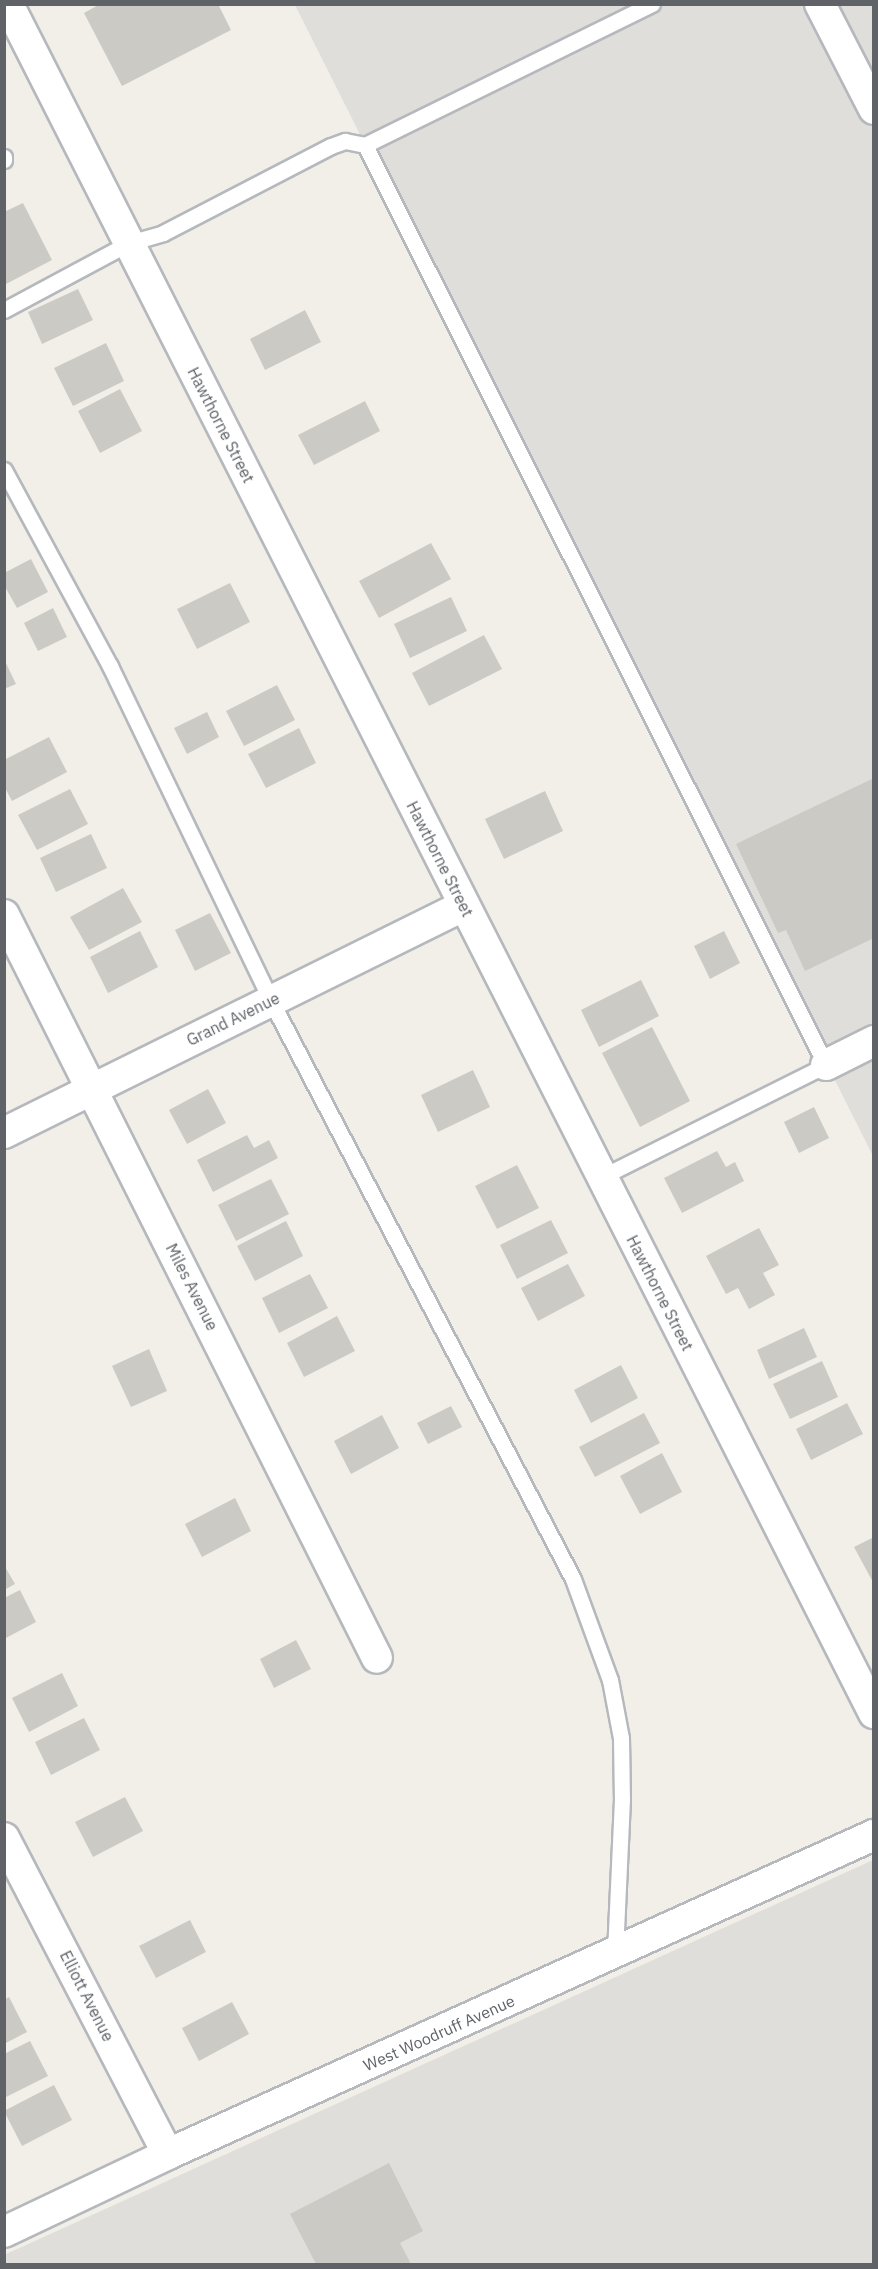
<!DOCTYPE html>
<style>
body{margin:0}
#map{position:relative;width:878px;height:2269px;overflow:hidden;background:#f1efe8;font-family:"IBM Plex Sans",sans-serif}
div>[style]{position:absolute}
.industrial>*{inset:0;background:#e0deda}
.building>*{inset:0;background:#cccac5}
.roads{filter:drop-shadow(2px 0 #b5b8bc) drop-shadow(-2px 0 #b5b8bc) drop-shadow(0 2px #b5b8bc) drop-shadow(0 -2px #b5b8bc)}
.lane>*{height:15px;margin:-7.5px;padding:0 7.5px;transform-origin:7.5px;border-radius:7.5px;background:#fff}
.street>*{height:30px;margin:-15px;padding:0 15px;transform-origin:15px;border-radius:15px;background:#fff}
span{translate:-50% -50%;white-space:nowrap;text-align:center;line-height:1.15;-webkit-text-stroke:5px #fff;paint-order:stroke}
.street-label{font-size:16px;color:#5f6368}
.frame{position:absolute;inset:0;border:6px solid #5f6368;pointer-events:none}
</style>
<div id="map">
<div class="industrial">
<i style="clip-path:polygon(295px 5px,873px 5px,873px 1156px)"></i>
<i style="clip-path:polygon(873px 1860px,873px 2264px,5px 2264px,4px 2255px)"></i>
</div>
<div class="building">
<i style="clip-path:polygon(100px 4px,218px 4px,231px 30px,122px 86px,84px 13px)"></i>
<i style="clip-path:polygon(23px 203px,52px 260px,4px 285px,4px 212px)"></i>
<i style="clip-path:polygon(78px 289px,93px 320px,42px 344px,28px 312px)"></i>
<i style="clip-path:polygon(305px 310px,321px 342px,265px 370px,250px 339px)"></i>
<i style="clip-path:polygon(106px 343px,124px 381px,73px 406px,54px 368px)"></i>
<i style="clip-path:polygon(120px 389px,142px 431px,100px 453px,78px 411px)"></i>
<i style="clip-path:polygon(365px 401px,380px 431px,314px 465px,298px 435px)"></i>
<i style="clip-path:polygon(431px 543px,451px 579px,379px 618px,359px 581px)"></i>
<i style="clip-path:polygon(31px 559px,48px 592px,17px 608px,4px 585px,4px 573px)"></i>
<i style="clip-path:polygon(230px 583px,250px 622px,197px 649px,177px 609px)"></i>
<i style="clip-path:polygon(451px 597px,467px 631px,410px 658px,394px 624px)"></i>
<i style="clip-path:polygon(53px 608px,67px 637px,38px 651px,24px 623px)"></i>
<i style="clip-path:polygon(484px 635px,502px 669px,429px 706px,412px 673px)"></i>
<i style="clip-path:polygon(4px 659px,16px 684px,4px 689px)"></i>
<i style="clip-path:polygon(277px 685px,295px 720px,244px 746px,226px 711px)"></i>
<i style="clip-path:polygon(207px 712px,219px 737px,187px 754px,174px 728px)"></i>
<i style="clip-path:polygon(299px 728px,316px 763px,266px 788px,248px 754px)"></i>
<i style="clip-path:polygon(49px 737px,67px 772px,12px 801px,4px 786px,4px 760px)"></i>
<i style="clip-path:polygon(874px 778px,874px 938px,805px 971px,786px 930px,778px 933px,736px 844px)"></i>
<i style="clip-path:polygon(70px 789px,88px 824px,37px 850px,18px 815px)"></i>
<i style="clip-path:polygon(545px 791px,563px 831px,504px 859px,485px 819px)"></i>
<i style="clip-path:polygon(91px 834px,107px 868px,56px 892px,40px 858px)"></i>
<i style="clip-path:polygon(123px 888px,142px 922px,89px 950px,70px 917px)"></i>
<i style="clip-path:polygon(210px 913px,231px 953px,195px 971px,175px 930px)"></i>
<i style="clip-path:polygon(140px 931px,158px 967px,108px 993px,90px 957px)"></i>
<i style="clip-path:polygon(724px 931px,740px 963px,710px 979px,694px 946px)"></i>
<i style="clip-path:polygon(641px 980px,659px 1016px,599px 1047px,581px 1010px)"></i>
<i style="clip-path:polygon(652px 1027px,690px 1101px,640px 1127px,602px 1053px)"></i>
<i style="clip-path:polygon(473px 1070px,490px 1107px,438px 1132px,421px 1095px)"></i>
<i style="clip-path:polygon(208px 1089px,226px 1123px,187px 1144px,169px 1110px)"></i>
<i style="clip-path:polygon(814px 1107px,829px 1138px,799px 1153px,784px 1122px)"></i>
<i style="clip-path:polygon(247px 1135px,254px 1148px,269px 1140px,278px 1158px,213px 1192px,197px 1160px)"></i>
<i style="clip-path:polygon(717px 1151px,726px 1167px,735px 1162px,744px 1181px,682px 1213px,664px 1178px)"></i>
<i style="clip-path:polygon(517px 1165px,539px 1208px,497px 1229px,475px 1186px)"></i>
<i style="clip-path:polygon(271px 1179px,289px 1214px,236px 1241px,218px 1205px)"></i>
<i style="clip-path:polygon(551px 1220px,568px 1253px,517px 1279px,500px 1245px)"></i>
<i style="clip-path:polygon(286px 1221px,303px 1256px,255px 1281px,237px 1246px)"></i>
<i style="clip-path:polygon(759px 1228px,779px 1265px,763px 1273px,775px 1295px,749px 1309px,738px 1288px,726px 1294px,706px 1256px)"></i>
<i style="clip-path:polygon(568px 1264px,585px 1296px,538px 1321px,521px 1288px)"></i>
<i style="clip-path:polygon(310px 1274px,328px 1308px,279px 1333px,262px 1298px)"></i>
<i style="clip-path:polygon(337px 1316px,355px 1351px,304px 1377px,287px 1343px)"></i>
<i style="clip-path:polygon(804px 1328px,817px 1357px,769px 1379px,757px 1350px)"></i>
<i style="clip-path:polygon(149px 1349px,167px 1391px,131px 1407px,112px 1366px)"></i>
<i style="clip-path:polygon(822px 1361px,838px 1397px,790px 1419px,773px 1384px)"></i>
<i style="clip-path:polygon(621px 1365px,638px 1398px,591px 1423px,574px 1390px)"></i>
<i style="clip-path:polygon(847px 1403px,863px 1434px,811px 1460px,796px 1429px)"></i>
<i style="clip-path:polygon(451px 1406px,462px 1427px,428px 1444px,417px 1423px)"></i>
<i style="clip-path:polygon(644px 1413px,660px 1443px,595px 1477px,579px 1447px)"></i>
<i style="clip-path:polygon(382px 1415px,399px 1448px,351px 1474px,334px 1441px)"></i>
<i style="clip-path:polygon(662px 1453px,682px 1492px,640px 1514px,620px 1476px)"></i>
<i style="clip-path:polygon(235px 1498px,251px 1531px,202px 1557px,185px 1524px)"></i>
<i style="clip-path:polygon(874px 1537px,874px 1584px,854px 1547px)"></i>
<i style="clip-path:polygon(4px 1565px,15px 1584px,4px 1590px)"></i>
<i style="clip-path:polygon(20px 1590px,36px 1622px,4px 1639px,4px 1598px)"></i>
<i style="clip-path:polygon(296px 1640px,311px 1669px,274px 1688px,260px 1659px)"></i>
<i style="clip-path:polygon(62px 1673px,78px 1706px,29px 1732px,12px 1698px)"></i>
<i style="clip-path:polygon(84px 1718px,100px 1750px,51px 1775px,35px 1742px)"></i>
<i style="clip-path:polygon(125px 1797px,143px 1831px,93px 1857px,75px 1822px)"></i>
<i style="clip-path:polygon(190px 1920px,206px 1952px,156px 1978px,139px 1946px)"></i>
<i style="clip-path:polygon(9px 1997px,27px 2032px,4px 2044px,4px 2000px)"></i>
<i style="clip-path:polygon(232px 2002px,249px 2034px,199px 2061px,182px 2028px)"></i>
<i style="clip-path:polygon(30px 2041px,48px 2076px,4px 2098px,4px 2054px)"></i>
<i style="clip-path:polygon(54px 2085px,72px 2120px,22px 2146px,4px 2111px)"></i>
<i style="clip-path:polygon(389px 2163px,423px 2231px,400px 2243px,411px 2264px,316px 2264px,290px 2214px)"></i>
</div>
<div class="roads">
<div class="lane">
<i style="left:365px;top:145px;width:320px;rotate:-26.2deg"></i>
<i style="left:4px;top:157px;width:3px;rotate:90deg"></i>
<i style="left:4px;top:310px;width:142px;rotate:-28.2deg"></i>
<i style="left:129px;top:243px;width:35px;rotate:-16deg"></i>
<i style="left:163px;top:233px;width:189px;rotate:-27.4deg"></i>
<i style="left:331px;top:146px;width:15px;rotate:-20deg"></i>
<i style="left:345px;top:141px;width:20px;rotate:11deg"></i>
<i style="left:365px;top:145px;width:1029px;rotate:63.39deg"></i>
<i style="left:826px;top:1065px;width:251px;rotate:153.5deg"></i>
<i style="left:4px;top:470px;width:223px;rotate:61.6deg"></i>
<i style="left:110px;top:666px;width:372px;rotate:64.3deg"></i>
<i style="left:271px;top:1001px;width:652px;rotate:62.41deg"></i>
<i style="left:573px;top:1579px;width:108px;rotate:69.9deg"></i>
<i style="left:610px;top:1680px;width:59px;rotate:79.3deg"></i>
<i style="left:621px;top:1738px;width:61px;rotate:89.1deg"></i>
<i style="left:622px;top:1799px;width:154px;rotate:92.6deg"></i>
</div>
<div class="street">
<i style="left:8px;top:4px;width:1916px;rotate:63.13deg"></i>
<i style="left:820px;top:4px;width:118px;rotate:62.8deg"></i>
<i style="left:4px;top:915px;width:831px;rotate:63.34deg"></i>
<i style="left:826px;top:1065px;width:54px;rotate:-26.6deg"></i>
<i style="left:4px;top:1133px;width:512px;rotate:-26.31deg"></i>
<i style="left:4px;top:1838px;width:356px;rotate:62.6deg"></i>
<i style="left:4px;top:2232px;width:182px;rotate:-25.4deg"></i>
<i style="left:168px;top:2154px;width:775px;rotate:-24.32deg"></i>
</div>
</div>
<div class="street-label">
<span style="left:221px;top:425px;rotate:63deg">Hawthorne Street</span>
<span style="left:440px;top:859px;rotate:63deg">Hawthorne Street</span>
<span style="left:233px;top:1019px;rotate:-26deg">Grand Avenue</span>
<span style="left:192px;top:1287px;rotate:63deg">Miles Avenue</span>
<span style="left:660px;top:1293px;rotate:63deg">Hawthorne Street</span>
<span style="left:87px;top:1996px;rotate:63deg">Elliott Avenue</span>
<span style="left:439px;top:2033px;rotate:-24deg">West Woodruff Avenue</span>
</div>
<div class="frame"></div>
</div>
